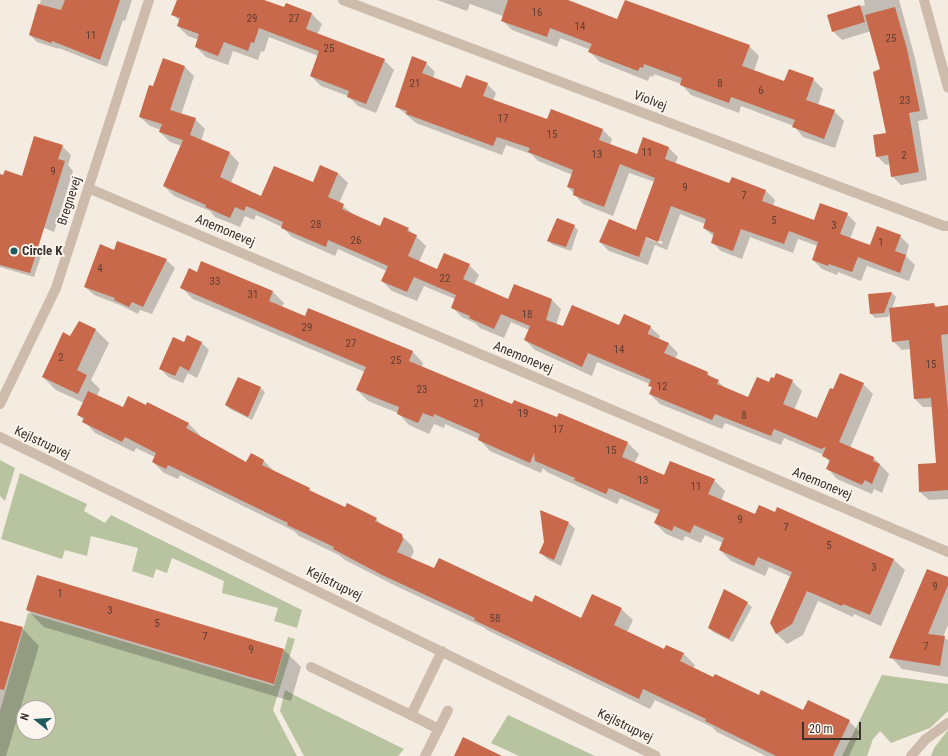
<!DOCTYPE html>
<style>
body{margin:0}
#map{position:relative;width:948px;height:756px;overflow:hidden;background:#f4ebe1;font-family:"Roboto Condensed",sans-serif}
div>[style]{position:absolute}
.green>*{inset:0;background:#b8c4a0}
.shadow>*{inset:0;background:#0003}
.building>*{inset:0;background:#c8694b}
.minor>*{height:10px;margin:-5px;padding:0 5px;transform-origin:5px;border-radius:5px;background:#cdbbac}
.dots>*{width:11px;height:11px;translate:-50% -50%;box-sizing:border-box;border:2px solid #fbf5ee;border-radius:50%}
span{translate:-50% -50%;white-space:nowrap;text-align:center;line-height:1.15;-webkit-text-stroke:3.5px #fbf5ee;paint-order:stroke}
.number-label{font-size:11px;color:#5e3e33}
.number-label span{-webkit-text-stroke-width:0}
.street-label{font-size:13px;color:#3b302b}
.poi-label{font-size:13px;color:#3b302b;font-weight:700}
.left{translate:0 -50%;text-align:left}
.north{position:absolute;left:16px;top:700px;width:40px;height:40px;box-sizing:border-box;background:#fbf5ee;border:1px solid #aea6a0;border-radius:50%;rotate:287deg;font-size:11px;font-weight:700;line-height:16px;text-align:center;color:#3b302b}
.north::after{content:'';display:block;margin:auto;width:14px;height:18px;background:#1f5a5e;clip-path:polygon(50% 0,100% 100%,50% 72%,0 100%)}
.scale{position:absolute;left:802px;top:722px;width:59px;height:18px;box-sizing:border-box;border:2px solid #3b302b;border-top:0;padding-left:5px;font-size:12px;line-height:14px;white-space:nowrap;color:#3b302b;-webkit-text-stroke:3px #fbf5ee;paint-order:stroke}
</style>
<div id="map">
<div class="green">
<i style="clip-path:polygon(0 460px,15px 468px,5px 501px,0 496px)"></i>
<i style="clip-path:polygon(20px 473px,87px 504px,84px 511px,105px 523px,111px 515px,302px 610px,297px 628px,274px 621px,278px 608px,222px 593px,224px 581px,172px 558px,167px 573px,156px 569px,153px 578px,132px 571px,138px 548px,91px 536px,87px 556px,65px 550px,62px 559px,1px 539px)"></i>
<i style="clip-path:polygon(evenodd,28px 613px,274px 686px,288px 637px,295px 639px,273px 710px,297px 756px,0 756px,0 711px,28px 613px,24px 708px,48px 708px,48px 732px,24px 732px,24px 708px)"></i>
<i style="clip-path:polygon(882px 675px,948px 684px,948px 711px,930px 728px,891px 743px,880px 731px,873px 739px,867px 756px,842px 756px)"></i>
<i style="clip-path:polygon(285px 690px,296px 696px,404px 749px,398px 756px,304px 756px,280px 711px)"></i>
<i style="clip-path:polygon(508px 715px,595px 756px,519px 756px,491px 743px)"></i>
<i style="clip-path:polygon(948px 730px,948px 756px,931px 756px,934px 748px)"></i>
</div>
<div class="shadow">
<i style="clip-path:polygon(41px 0,132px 0,125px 21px,123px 20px,107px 67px,59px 48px,59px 49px,37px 42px,30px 35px)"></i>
<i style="clip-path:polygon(178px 0,262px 0,284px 9px,286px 4px,312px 14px,322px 24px,317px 35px,384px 60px,394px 70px,376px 113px,358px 106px,348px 96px,321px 86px,311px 76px,318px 56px,269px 37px,264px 52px,261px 51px,258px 60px,233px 51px,228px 65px,206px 57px,196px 47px,199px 40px,188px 36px,178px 26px,180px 22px,173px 14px)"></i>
<i style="clip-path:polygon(437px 0,566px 0,618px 20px,749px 46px,759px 56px,754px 71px,784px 82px,813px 79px,823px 89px,818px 105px,834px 111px,844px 121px,835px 148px,803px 137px,794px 126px,741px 106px,739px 113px,691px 95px,681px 84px,654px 74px,653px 77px,650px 76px,648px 81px,600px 62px,590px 52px,591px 50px,560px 38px,557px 47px,512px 30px,502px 20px,503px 16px,470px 4px,467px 11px)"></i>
<i style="clip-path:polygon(864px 0,899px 0,915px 58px,928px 119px,918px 121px,927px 180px,901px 185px,892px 176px,890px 164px,886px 165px,877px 156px,887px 133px,881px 70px,871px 31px,842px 40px,833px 31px,828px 16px,865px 5px)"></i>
<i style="clip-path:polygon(evenodd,426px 63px,435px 72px,433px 78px,462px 89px,487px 84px,496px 93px,493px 101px,547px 120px,551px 110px,603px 130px,612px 139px,610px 145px,637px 156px,644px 139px,669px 148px,678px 157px,675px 164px,730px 184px,732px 178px,766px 191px,775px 200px,773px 206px,815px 221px,847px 214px,856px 223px,850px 239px,871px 246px,900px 236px,909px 245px,906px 256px,915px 265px,909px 281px,867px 266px,861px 281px,838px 272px,837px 275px,822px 269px,813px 260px,818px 246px,798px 239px,793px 253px,750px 237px,742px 259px,721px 251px,712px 242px,714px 237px,704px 228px,705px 224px,680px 214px,667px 250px,655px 245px,648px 265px,609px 251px,600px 242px,637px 231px,655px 182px,629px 173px,613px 216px,583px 204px,568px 187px,573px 175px,538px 161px,531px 154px,506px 145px,502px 155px,416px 123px,396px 106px,426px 63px,646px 236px,663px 242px,662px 244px,646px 238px,646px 236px)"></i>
<i style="clip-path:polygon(evenodd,184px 66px,194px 76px,181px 115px,195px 119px,205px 129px,201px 141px,230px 153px,239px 163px,231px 183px,262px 197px,313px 184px,321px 166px,338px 173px,348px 183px,339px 203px,353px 214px,380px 227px,408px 229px,416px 236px,426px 246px,419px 262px,438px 270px,469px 265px,479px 275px,474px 285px,509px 300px,552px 300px,561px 309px,556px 325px,563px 327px,650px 327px,660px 336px,659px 339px,668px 343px,678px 353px,675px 359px,707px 373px,727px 389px,749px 399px,769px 383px,792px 381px,802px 391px,794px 410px,818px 420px,833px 391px,863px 384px,873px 394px,850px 448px,874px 458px,889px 474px,882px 493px,874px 489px,872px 494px,837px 479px,828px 469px,830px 463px,824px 455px,784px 438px,781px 445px,725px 423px,722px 429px,660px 404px,650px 394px,652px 389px,650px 384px,597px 362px,592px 376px,535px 350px,525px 340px,529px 330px,511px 322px,504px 338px,480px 328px,475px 323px,462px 317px,452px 307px,455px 299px,424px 286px,417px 301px,392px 291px,382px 281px,387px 271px,338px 249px,335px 256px,292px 237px,282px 227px,256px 215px,254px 220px,245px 216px,240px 227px,215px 217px,210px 211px,174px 196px,164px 186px,182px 146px,170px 142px,160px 132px,161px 130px,150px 126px,140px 117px,154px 88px,184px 66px,648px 330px,650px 330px,647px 339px,648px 330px)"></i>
<i style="clip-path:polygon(62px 146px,71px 155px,68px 165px,73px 171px,54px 232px,4px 210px,0 207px,0 184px,23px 177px)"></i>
<i style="clip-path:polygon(574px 226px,578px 230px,571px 251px,553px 245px,548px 241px)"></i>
<i style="clip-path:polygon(0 234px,38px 246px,43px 250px,34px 277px,0 267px)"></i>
<i style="clip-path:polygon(114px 251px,151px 253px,166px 260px,175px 268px,152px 314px,140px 310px,138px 314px,120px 305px,94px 295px,85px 287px)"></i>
<i style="clip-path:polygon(197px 273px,273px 292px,284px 303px,282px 307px,305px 317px,413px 352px,423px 363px,422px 367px,513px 405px,558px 418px,628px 443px,639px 454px,634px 464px,664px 477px,714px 480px,725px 491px,721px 501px,755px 516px,775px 514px,777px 509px,894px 560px,905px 570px,881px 626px,854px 614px,853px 617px,818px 601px,803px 635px,787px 644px,776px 633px,791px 577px,769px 567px,765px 576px,731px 561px,720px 550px,723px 543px,705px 535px,701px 543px,685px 536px,683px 541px,666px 534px,655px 523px,659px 515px,620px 498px,617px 504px,547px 472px,543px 468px,541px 473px,490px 451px,479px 439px,445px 424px,444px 428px,434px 424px,429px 434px,409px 425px,398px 413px,368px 401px,357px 390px,365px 372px,193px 299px,182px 288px)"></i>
<i style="clip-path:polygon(892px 293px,896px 297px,892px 309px,934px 304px,937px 308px,948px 306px,948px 499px,929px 500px,920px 492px,937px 464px,933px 407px,923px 407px,915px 399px,910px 349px,902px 350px,893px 341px,890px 312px,888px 317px,875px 318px,871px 314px,869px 295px)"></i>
<i style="clip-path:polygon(79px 322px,96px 330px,109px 343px,91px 380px,100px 389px,97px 396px,123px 409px,188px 423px,200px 435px,199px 436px,247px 463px,251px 454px,264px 461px,275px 472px,309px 489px,313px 494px,346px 509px,376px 519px,384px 527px,401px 535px,412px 546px,414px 552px,410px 559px,435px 569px,581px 619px,621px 609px,633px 620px,627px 632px,665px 650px,667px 646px,684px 654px,695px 665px,693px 669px,759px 696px,804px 711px,849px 721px,860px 732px,849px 756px,766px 756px,717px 732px,712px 727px,655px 700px,650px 709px,487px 630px,483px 627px,394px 585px,345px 560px,339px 555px,299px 536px,294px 531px,180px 475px,178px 479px,164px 473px,153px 462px,155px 457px,136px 448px,134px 452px,95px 433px,78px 414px,84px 403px,56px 390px,43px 377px)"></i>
<i style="clip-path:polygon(201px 342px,209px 350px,197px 378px,188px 373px,183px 383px,168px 377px,161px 369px,184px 343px)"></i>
<i style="clip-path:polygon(261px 388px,265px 392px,252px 420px,230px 409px,226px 405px)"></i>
<i style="clip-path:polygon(569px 523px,575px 529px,561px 566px,547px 559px,540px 552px)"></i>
<i style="clip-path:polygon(948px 579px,948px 625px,943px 637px,948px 640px,948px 677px,902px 669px,891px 657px)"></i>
<i style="clip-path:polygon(747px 603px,752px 607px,733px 642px,713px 632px,709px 628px)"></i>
<i style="clip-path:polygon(27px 610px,284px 650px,301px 667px,291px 701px,44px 627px)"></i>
<i style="clip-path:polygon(0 622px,22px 628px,39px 646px,6px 756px,0 756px)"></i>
</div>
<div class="building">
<i style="clip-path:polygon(65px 0,120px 0,100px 60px,52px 41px,51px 43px,29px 35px,38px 4px,61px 10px)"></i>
<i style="clip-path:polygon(177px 0,264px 0,284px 7px,286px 3px,312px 13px,306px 29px,385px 59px,366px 104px,347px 97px,349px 91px,310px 76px,319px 51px,259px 28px,254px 43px,251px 42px,248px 51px,224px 42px,218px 56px,195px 47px,199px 34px,177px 26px,180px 18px,171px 15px)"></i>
<i style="clip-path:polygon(508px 0,568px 0,617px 19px,625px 0,750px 45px,742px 66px,784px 81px,789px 69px,814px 78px,806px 100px,835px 110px,824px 139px,792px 127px,795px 120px,731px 97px,729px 103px,680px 85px,682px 78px,644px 64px,643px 68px,640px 67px,638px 71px,588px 52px,592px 44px,550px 28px,547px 37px,501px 21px)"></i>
<i style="clip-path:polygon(860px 5px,865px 22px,832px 32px,827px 15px)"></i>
<i style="clip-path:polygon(895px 7px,907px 49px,920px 111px,909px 113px,919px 172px,891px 177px,888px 155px,876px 157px,873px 135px,886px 133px,873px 72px,880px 69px,865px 15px)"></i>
<i style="clip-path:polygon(412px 56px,427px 62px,422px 73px,461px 88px,466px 75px,488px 83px,483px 96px,547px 119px,551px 109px,603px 129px,599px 140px,637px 154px,643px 137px,669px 147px,665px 159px,729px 183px,732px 177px,766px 190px,762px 201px,814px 220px,820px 203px,848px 213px,840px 234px,870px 245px,877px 226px,901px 235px,895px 251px,906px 255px,900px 273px,858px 257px,852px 272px,829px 264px,828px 266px,812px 260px,818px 242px,789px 231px,784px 244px,741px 229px,733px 251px,711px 243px,714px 233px,703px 228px,706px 219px,671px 206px,658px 242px,646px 237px,639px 257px,599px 242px,609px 219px,636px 230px,655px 178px,620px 164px,604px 207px,573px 195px,574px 189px,567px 187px,573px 170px,528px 152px,530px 148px,497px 137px,493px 146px,406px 114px,407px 111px,395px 107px)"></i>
<i style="clip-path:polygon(163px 58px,185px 66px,170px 110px,196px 118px,190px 135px,230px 152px,220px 177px,261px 196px,274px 166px,313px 182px,320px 165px,338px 173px,328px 197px,344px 204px,342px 209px,380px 226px,384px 217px,409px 228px,407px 231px,417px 235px,408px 256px,437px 269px,444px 253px,470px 264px,463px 279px,508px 299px,514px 284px,552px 299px,546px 320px,563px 326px,572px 305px,619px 325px,624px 314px,651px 326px,648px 334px,669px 343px,664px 353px,708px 372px,707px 375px,719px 380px,717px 384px,748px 397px,757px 377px,769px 382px,771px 377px,774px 378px,776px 373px,793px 380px,783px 404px,817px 418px,830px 388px,833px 389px,840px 373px,864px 383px,839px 442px,874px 457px,873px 461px,880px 464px,872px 484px,865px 480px,862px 485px,826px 469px,830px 460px,822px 456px,826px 447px,821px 449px,774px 429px,771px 436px,715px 414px,712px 420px,649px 394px,652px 387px,648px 386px,651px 380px,588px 353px,582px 367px,524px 340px,530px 326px,501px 314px,494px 329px,469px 318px,470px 316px,451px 308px,456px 295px,414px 277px,407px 292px,381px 281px,388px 266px,328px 240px,326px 247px,281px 228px,283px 222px,246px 206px,244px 211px,235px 207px,230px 218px,205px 207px,206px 205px,163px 186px,183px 140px,159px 132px,162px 124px,139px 117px,149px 85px,153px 86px)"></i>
<i style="clip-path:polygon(34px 136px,63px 145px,58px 159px,65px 161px,30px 273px,0 265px,0 174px,3px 175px,5px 170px,22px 176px)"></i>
<i style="clip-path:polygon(557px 218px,575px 225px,566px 247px,547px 241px)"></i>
<i style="clip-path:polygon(117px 241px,167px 259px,143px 307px,132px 302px,129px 307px,114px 300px,115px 298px,84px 287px,100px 244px,114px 250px)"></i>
<i style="clip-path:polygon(201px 261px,273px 291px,269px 301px,305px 316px,308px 308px,413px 351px,409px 361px,512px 404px,514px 400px,557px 417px,559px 413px,628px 442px,622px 457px,664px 475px,670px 461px,715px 479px,708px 494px,755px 514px,759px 505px,775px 512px,777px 507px,894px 559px,870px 615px,843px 604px,842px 606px,807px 591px,792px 624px,776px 634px,770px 623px,792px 572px,758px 557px,754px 566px,719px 550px,724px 538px,694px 525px,690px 533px,674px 526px,672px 531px,654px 523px,660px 510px,609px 488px,606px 494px,574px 480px,575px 478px,535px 461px,534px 453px,530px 463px,478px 440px,480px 434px,434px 414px,433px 417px,423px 413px,418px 423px,397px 414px,399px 407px,356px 390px,366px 367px,180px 288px,189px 268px,197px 272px)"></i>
<i style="clip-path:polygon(892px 292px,884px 313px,870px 314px,868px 294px)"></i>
<i style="clip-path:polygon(934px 303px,935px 307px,948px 305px,948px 334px,941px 335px,948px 410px,948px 490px,919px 492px,918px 464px,936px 463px,931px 398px,914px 399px,909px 340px,892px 342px,889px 308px)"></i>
<i style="clip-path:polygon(79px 321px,96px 329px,77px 370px,87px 375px,78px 394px,42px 377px,63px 332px,70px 336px)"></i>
<i style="clip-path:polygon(187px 335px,202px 342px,189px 371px,180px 366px,175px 376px,159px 369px,173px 337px,184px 342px)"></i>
<i style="clip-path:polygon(238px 377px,261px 387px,248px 417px,225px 405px)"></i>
<i style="clip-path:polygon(88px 391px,123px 407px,128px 396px,146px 405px,147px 402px,189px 423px,186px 428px,246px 462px,251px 453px,264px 460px,262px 465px,310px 488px,309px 490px,345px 507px,347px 503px,377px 518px,375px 521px,402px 534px,403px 540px,397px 552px,434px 568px,439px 558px,532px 602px,535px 595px,581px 618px,592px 594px,622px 608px,614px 625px,664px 649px,666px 645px,684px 653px,680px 661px,713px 677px,715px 674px,759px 695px,761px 690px,803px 710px,808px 700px,850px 720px,833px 756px,776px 756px,705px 721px,706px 719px,643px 689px,639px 699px,474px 620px,475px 618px,382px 575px,333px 549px,334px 547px,287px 525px,288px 523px,168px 465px,166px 469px,152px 462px,156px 453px,125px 437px,122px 442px,82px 422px,84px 418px,77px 415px)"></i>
<i style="clip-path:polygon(540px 510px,569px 522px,554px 560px,539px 553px,544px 542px)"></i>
<i style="clip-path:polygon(927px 569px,948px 577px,948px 585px,928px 634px,945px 636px,940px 666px,889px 658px)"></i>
<i style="clip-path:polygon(37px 575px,284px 649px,274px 684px,26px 610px)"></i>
<i style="clip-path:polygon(724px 589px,748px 602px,729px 639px,708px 628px)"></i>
<i style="clip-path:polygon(0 621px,23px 627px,4px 690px,0 689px)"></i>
<i style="clip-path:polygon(463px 737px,502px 756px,454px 756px)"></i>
</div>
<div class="minor">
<i style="left:343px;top:0;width:642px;rotate:20.61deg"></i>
<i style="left:944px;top:226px;width:4px"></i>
<i style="left:924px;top:0;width:91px;rotate:74.7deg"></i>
<i style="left:88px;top:188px;width:934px;rotate:22.94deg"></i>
<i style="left:0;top:404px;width:129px;rotate:-64.2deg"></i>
<i style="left:56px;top:288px;width:303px;rotate:-72.1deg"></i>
<i style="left:0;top:437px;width:729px;rotate:25.93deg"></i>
<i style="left:311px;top:667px;width:111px;rotate:25.6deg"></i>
<i style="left:411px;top:715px;width:71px;rotate:-64.2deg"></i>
<i style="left:411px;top:715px;width:31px;rotate:27deg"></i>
<i style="left:425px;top:756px;width:51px;rotate:-63.4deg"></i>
<i style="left:911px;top:756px;width:23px;rotate:-49deg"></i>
<i style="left:926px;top:739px;width:27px;rotate:-36deg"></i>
</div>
<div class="dots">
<i style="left:14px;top:251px;background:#1f5a5e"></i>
</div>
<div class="number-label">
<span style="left:537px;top:13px">16</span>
<span style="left:252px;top:19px">29</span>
<span style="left:294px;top:19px">27</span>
<span style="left:580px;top:27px">14</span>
<span style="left:91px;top:36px">11</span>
<span style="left:891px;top:39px">25</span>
<span style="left:329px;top:49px">25</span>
<span style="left:415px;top:84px">21</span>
<span style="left:720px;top:84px">8</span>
<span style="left:761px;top:91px">6</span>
<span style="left:905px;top:101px">23</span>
<span style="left:503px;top:119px">17</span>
<span style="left:552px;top:135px">15</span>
<span style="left:647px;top:153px">11</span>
<span style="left:597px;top:155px">13</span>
<span style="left:904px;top:156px">2</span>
<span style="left:53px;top:172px">9</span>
<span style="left:685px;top:188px">9</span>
<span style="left:744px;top:196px">7</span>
<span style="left:774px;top:221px">5</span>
<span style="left:316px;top:225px">28</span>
<span style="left:834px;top:226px">3</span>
<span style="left:356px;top:241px">26</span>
<span style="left:881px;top:243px">1</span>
<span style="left:100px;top:269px">4</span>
<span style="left:445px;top:279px">22</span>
<span style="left:215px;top:282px">33</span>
<span style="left:253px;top:295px">31</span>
<span style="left:527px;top:315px">18</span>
<span style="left:307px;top:328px">29</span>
<span style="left:351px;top:344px">27</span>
<span style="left:619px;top:350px">14</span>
<span style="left:61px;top:358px">2</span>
<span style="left:396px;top:361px">25</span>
<span style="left:931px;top:365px">15</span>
<span style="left:662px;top:387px">12</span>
<span style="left:422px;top:390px">23</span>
<span style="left:479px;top:404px">21</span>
<span style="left:523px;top:414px">19</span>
<span style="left:744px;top:416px">8</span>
<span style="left:558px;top:430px">17</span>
<span style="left:611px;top:451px">15</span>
<span style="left:643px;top:481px">13</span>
<span style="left:696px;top:487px">11</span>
<span style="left:740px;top:520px">9</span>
<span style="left:786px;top:528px">7</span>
<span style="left:829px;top:546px">5</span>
<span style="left:874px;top:568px">3</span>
<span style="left:935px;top:587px">9</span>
<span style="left:60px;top:594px">1</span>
<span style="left:110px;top:611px">3</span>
<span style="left:495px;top:619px">58</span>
<span style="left:157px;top:624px">5</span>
<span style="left:205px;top:637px">7</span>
<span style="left:926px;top:647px">7</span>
<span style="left:251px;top:650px">9</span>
</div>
<div class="street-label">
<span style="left:650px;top:101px;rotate:21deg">Violvej</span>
<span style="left:70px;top:201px;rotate:-72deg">Bregnevej</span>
<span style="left:225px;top:231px;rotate:23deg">Anemonevej</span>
<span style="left:523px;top:358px;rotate:23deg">Anemonevej</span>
<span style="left:42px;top:443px;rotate:25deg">Kejlstrupvej</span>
<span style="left:822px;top:484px;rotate:23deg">Anemonevej</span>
<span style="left:334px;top:584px;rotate:26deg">Kejlstrupvej</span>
<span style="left:625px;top:726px;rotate:26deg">Kejlstrupvej</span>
</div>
<div class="poi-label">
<span class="left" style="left:22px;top:251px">Circle K</span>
</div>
<div class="north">N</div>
<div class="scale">20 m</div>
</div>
